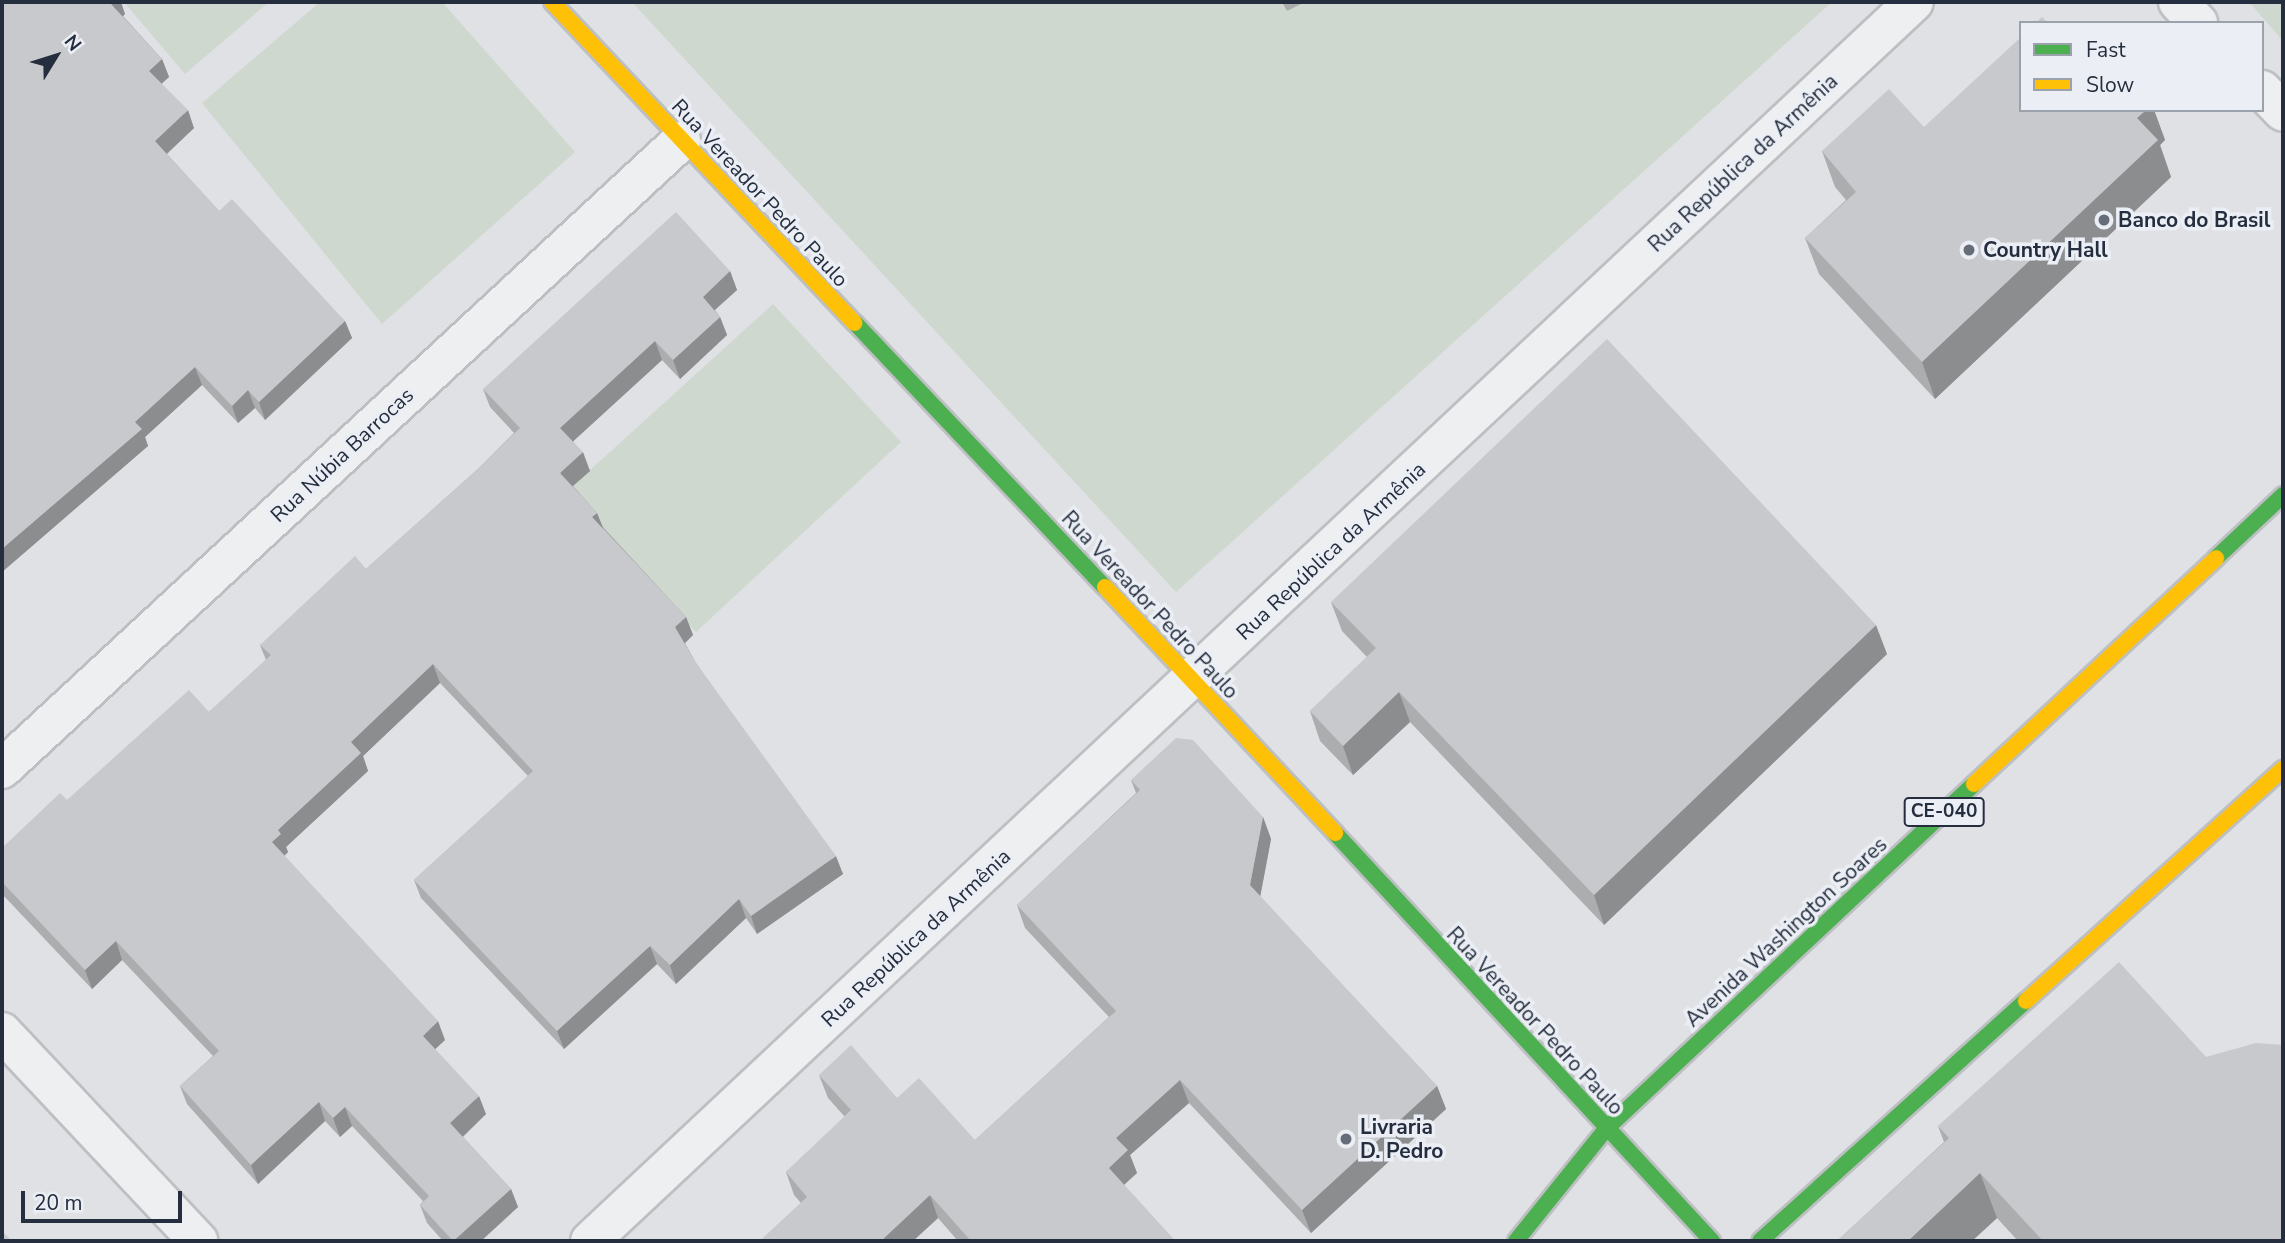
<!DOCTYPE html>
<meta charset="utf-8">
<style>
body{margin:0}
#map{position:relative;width:2285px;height:1243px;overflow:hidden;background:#dfe1e4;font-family:"Nunito Sans",sans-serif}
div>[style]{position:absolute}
.green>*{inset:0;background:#cfd8cf}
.roads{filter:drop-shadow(2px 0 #bdbfc2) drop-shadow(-2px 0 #bdbfc2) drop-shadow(0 2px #bdbfc2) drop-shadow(0 -2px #bdbfc2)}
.street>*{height:38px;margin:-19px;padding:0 19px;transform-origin:19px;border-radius:19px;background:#eeeff1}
.fast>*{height:16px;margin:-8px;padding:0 8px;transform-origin:8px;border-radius:8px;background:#4caf50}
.slow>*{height:16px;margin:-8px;padding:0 8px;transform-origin:8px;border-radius:8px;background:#ffc107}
.wall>*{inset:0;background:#abadaf}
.shaded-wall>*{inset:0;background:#8b8d8f}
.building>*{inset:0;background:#c7c9cc}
.dots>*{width:19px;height:19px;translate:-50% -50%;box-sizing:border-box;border:4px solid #ebeff5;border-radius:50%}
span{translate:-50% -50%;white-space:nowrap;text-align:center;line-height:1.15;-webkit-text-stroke:7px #ebeff5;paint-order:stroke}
.shield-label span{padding:2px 5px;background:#ebeff5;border:2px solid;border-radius:5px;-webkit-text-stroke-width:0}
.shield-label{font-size:19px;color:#252e3e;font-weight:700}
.street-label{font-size:21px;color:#252e3e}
.poi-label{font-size:21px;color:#252e3e;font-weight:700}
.left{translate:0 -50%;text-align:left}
.frame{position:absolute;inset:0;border:4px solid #252e3e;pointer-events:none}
.legend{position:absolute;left:2019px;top:21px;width:245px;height:91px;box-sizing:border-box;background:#ebeff5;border:2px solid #9ca2ac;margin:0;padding:9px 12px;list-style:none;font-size:21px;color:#252e3e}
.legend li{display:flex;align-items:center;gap:14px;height:35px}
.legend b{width:35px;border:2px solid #9ca2ac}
.north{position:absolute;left:21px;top:21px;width:70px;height:70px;-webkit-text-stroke:5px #ebeff5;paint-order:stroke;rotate:52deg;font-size:19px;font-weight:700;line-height:28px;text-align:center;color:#252e3e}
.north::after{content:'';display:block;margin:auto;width:24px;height:32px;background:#252e3e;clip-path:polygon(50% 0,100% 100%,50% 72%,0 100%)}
.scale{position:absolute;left:21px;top:1191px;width:161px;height:32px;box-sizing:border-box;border:4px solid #252e3e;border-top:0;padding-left:9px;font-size:21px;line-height:24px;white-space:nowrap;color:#252e3e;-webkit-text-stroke:5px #ebeff5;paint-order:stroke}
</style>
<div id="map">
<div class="green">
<i style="clip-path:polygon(124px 2px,269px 2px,185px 74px)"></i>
<i style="clip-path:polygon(320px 2px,442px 2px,575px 152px,382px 324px,202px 103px)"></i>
<i style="clip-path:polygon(632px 2px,1832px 2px,1176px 592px)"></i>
<i style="clip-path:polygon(2249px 2px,2283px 2px,2283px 41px)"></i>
<i style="clip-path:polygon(773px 304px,901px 442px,696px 632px,567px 491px)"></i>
</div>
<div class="roads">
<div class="street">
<i style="left:2178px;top:2px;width:29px;rotate:46deg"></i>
<i style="left:2262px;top:90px;width:30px;rotate:46deg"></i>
<i style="left:2px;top:769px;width:925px;rotate:-42.77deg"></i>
<i style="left:2px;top:1032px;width:287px;rotate:46.8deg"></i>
<i style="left:590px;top:1241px;width:1813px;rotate:-43.1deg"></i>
</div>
<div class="fast">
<i style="left:855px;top:323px;width:364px;rotate:46.6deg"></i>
<i style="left:2216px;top:558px;width:92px;rotate:-43.2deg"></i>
<i style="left:1335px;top:833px;width:556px;rotate:47.26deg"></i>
<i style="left:1516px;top:1241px;width:144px;rotate:-51.2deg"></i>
<i style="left:1606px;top:1129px;width:504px;rotate:-43.15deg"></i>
<i style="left:1760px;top:1241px;width:358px;rotate:-42.1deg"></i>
</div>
<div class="slow">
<i style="left:552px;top:2px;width:441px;rotate:46.7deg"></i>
<i style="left:1105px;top:587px;width:337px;rotate:46.9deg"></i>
<i style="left:1974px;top:784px;width:331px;rotate:-43deg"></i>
<i style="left:2026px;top:1001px;width:346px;rotate:-42.1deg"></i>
</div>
</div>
<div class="wall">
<i style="clip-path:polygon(2px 2px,125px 14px,123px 16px,162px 59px,169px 77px,161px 83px,194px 128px,167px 154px,219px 211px,345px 321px,352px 338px,265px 420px,255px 408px,238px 423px,202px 385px,145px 437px,148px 446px,2px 572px)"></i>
<i style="clip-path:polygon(1282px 2px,1305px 2px,1287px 11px)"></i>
<i style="clip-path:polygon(2021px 110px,2154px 110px,2165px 140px,2160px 145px,2171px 177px,1935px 399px,1819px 274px,1805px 238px,1846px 200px,1835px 187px,1822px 151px,1924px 127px)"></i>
<i style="clip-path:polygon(730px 271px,737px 290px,715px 310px,720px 317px,727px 335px,680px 379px,662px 360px,573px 441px,590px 471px,573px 486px,597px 513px,603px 527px,686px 617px,693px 635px,685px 643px,696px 663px,843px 874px,757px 934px,746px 918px,676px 984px,657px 964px,564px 1049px,421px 898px,414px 880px,528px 776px,440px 683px,363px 756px,368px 771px,286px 847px,288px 852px,284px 856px,445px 1040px,435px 1049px,486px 1114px,463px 1137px,511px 1189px,518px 1207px,481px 1241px,443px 1241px,427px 1223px,420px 1205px,423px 1201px,352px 1126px,340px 1137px,325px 1121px,258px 1184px,187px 1104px,180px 1086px,213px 1056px,122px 960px,92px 989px,2px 894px,2px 848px,67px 800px,209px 712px,266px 660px,260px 645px,366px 569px,479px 468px,514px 433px,490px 407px,483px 389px)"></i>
<i style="clip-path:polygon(1331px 602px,1887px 654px,1604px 925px,1410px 722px,1353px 775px,1320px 741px,1310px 711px,1367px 657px,1342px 631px)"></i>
<i style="clip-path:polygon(1131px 780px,1263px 817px,1271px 839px,1260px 897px,1437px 1086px,1446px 1109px,1311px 1233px,1189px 1103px,1130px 1155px,1137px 1173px,1124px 1185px,1175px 1241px,958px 1241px,938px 1218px,913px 1241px,760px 1241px,801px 1203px,794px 1195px,786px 1172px,845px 1117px,828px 1098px,819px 1075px,897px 1098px,975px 1140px,1109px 1017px,1025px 928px,1017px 905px,1136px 793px)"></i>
<i style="clip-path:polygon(1938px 1126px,2283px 1241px,2018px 1241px,1997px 1218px,1972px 1241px,1837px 1241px,1944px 1142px)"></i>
</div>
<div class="shaded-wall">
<i style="clip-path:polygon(113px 2px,121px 2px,125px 14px,118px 21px,111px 4px)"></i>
<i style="clip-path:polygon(162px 59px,169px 77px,156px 89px,149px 71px)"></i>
<i style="clip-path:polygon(188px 110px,194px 128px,161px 159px,155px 141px)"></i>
<i style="clip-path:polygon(2146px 110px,2154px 110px,2165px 140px,2160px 145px,2171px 177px,1935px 399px,1922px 362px,2137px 118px)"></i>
<i style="clip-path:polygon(730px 271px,737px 290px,709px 315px,703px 297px)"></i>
<i style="clip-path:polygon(720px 317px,727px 335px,680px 379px,673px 360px)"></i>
<i style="clip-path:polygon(345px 321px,352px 338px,265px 420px,259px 402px)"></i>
<i style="clip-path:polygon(655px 341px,662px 360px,567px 447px,560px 428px)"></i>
<i style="clip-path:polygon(195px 367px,202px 385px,145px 437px,148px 446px,2px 572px,2px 549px,135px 422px)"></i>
<i style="clip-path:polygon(248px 390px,255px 408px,238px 423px,232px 406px)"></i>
<i style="clip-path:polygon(583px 452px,590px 471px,567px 491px,560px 473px)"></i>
<i style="clip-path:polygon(597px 513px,604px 531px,592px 517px)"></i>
<i style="clip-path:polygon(686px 617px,693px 635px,682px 646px,675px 627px)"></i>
<i style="clip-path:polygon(1876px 625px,1887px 654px,1604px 925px,1594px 895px)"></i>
<i style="clip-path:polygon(433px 664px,440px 683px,363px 756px,368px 771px,286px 847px,288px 852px,279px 861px,272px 842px,278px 830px,351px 742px)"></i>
<i style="clip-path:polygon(1399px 692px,1410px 722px,1353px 775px,1343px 746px)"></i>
<i style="clip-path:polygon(1263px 817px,1271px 839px,1258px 908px,1250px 885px)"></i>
<i style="clip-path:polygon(836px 856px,843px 874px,757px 934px,751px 916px)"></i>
<i style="clip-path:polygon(739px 899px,746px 918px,676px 984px,670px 965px)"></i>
<i style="clip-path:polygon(116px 941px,122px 960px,92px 989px,85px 970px)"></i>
<i style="clip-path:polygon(650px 946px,657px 964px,564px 1049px,557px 1031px)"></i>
<i style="clip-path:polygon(438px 1021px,445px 1040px,430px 1054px,423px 1036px)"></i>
<i style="clip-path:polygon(1180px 1080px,1189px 1103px,1130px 1155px,1137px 1173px,1117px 1191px,1109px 1168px,1116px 1138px)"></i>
<i style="clip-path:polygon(1437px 1086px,1446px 1109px,1311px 1233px,1302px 1210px)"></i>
<i style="clip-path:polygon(479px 1096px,486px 1114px,457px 1142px,450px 1123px)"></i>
<i style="clip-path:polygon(319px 1102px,325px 1121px,258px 1184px,251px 1165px)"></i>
<i style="clip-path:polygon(345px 1107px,352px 1126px,340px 1137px,333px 1118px)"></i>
<i style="clip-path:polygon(1980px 1173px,1997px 1218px,1972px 1241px,1908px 1241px)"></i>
<i style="clip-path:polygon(511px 1189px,518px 1207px,481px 1241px,454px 1241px)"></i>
<i style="clip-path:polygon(930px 1195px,938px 1218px,913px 1241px,881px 1241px)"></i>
</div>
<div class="building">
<i style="clip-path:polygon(2px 2px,113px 2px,111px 4px,162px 59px,149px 71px,188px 110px,155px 141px,219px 211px,232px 199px,345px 321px,259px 402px,248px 390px,232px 406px,195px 367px,135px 422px,142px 429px,2px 549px)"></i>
<i style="clip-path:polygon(2042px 17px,2048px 23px,2036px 23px)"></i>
<i style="clip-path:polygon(2021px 37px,2021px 110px,2146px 110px,2137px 118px,2158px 140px,1922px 362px,1805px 238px,1856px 192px,1822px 151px,1889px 89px,1924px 127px)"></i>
<i style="clip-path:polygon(676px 212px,730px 271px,703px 297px,720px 317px,673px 360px,655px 341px,560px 428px,583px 452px,560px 473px,597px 513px,592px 517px,686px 617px,675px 627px,696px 663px,836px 856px,751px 916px,739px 899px,670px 965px,650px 946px,557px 1031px,414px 880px,533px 771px,433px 664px,351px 742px,361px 753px,278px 830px,281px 834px,272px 842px,438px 1021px,423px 1036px,479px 1096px,450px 1123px,511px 1189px,453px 1241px,420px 1205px,429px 1196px,345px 1107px,333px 1118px,319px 1102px,251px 1165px,180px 1086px,219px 1051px,116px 941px,85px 970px,2px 882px,2px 848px,60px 793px,67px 800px,189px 690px,209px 712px,271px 655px,260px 645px,355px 556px,366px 569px,479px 468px,520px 428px,483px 389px)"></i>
<i style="clip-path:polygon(1607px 339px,1876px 625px,1594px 895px,1399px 692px,1343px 746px,1310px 711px,1376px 648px,1331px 602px)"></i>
<i style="clip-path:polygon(1176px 738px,1193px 740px,1263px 817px,1250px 885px,1437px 1086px,1302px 1210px,1180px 1080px,1116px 1138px,1128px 1150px,1109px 1168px,1175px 1241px,971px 1241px,930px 1195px,881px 1241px,760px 1241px,807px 1197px,786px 1172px,851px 1110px,819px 1075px,851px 1045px,897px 1098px,919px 1078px,975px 1140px,1116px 1011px,1017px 905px,1140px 790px,1131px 780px)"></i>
<i style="clip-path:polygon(2119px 962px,2206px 1057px,2256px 1043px,2283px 1045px,2283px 1241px,2043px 1241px,1980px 1173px,1908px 1241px,1837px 1241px,1949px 1138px,1938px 1126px)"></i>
<i style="clip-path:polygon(2px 1231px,12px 1241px,2px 1241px)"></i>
</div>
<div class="dots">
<i style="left:2104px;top:220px;background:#666d78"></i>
<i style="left:1969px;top:250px;background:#666d78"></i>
<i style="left:1346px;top:1139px;background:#666d78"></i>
</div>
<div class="shield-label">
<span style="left:1944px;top:812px">CE-040</span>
</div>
<div class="street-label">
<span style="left:1743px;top:163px;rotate:-43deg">Rua República da Armênia</span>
<span style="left:760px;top:193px;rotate:47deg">Rua Vereador Pedro Paulo</span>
<span style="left:342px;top:455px;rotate:-43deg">Rua Núbia Barrocas</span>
<span style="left:1331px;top:551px;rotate:-43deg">Rua República da Armênia</span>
<span style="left:1150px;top:605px;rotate:47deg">Rua Vereador Pedro Paulo</span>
<span style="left:1786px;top:932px;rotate:-43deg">Avenida Washington Soares</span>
<span style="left:916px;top:938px;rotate:-43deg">Rua República da Armênia</span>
<span style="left:1535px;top:1021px;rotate:47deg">Rua Vereador Pedro Paulo</span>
</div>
<div class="poi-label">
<span class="left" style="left:2118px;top:220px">Banco do Brasil</span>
<span class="left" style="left:1983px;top:250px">Country Hall</span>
<span class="left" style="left:1360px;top:1139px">Livraria<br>D. Pedro</span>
</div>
<div class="frame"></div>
<ul class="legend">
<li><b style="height:9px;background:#4caf50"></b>Fast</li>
<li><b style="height:9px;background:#ffc107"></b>Slow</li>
</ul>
<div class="north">N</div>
<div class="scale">20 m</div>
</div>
